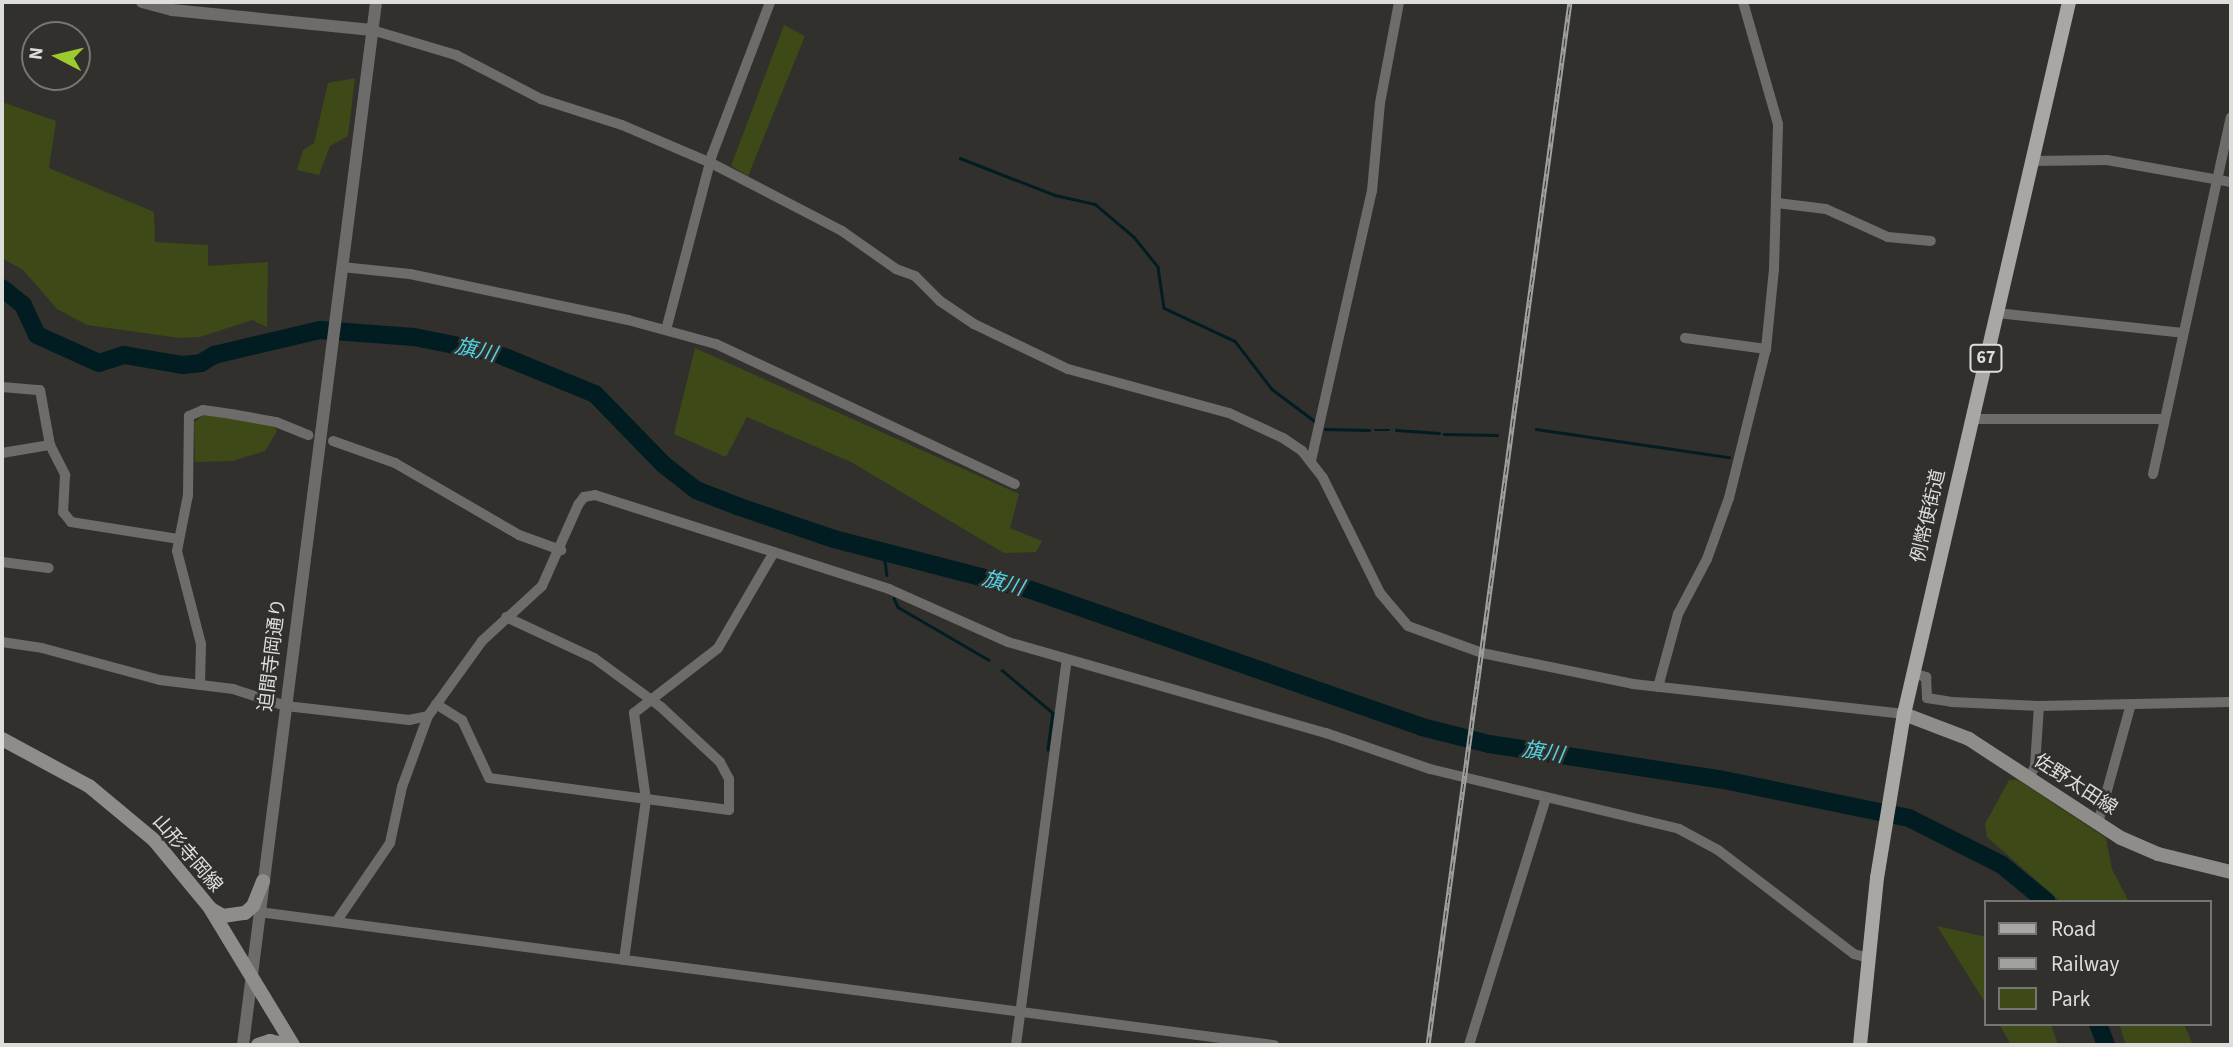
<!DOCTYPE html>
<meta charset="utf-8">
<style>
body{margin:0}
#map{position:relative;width:2233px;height:1047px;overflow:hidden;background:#31302c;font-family:"Source Sans 3","Noto Sans JP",sans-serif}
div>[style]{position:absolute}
.green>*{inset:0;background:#3d4916}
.stream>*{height:2.5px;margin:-1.25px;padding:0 1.25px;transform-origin:1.25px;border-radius:1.25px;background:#021d21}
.river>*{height:18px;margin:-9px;padding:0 9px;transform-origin:9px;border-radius:9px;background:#021d21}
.minor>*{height:10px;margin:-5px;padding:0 5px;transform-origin:5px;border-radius:5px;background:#6d6c6a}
.tertiary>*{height:12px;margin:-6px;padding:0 6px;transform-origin:6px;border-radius:6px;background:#6d6c6a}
.secondary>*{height:14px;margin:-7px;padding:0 7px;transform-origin:7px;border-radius:7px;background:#8f8d8a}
.primary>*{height:14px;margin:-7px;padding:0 7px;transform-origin:7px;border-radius:7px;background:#a9a7a3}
.rail>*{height:5px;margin-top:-2.5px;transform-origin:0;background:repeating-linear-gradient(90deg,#31302c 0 8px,#a0a09d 0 16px);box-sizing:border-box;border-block:2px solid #a0a09d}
span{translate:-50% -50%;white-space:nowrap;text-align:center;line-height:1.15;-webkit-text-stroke:5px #31302c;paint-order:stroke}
.shield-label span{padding:2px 5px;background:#31302c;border:2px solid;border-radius:5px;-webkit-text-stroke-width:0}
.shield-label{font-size:18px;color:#ddddda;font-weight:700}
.street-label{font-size:19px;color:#ddddda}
.water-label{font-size:21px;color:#52d3e6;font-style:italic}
.frame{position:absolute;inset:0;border:4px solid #ddddda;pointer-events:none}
.legend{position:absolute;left:1984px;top:900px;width:228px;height:126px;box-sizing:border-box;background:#31302c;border:2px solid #767572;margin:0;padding:9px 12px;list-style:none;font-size:21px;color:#ddddda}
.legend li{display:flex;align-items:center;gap:14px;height:35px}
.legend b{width:35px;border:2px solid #767572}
.north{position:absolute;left:21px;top:21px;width:70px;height:70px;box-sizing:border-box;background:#31302c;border:2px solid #767572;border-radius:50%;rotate:277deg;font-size:19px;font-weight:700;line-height:28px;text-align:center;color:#ddddda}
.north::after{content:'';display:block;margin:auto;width:24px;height:32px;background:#9dca2f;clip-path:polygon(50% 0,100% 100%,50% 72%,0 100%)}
</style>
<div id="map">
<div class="green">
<i style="clip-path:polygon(784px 25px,805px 36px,748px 176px,731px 166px)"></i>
<i style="clip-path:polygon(355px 78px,348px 136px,330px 146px,319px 175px,297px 170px,303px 150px,314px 143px,328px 83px)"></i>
<i style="clip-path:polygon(2px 102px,56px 121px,49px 168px,154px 212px,155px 242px,208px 245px,208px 266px,268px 262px,267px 327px,252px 320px,200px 337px,179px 338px,87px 325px,57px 309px,23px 270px,2px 258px)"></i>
<i style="clip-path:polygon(695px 348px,1019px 494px,1010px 528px,1042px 541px,1036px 552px,1004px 553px,851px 462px,747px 417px,726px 457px,674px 434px)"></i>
<i style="clip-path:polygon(207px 413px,273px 424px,277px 431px,265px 451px,233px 461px,195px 462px,194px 422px)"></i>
<i style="clip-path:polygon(2009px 780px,2018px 780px,2106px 838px,2112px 869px,2129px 902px,2061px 902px,1987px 837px,1985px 824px)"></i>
<i style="clip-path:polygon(1937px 926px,1986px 937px,1986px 1004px)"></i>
<i style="clip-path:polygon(1999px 1024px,2051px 1024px,2058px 1045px,2011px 1045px)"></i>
<i style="clip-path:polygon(2119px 1024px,2184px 1024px,2193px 1045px,2126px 1045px)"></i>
</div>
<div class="stream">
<i style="left:960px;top:158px;width:102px;rotate:21.3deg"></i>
<i style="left:1055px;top:195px;width:41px;rotate:12.7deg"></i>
<i style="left:1095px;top:204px;width:51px;rotate:40.2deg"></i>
<i style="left:1134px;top:237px;width:38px;rotate:51deg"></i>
<i style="left:1158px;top:267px;width:41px;rotate:81.7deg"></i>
<i style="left:1164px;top:308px;width:78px;rotate:24.9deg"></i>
<i style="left:1235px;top:341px;width:61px;rotate:52.4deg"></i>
<i style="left:1272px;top:389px;width:55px;rotate:36.9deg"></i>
<i style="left:1325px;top:429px;width:44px;rotate:1.3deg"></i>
<i style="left:1536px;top:429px;width:195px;rotate:8.3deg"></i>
<i style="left:1375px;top:430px;width:14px"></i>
<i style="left:1396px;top:430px;width:43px;rotate:4deg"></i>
<i style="left:1444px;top:434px;width:53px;rotate:1.1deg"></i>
<i style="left:884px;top:552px;width:23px;rotate:83deg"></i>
<i style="left:894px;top:598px;width:10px;rotate:66deg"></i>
<i style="left:898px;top:607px;width:105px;rotate:30.2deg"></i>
<i style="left:1002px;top:670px;width:67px;rotate:40.1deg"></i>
<i style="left:1053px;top:713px;width:37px;rotate:98deg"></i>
</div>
<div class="river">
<i style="left:2px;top:288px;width:27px;rotate:39deg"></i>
<i style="left:23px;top:305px;width:33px;rotate:65deg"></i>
<i style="left:37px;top:335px;width:68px;rotate:24.3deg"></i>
<i style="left:99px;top:363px;width:26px;rotate:-18deg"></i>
<i style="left:124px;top:355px;width:60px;rotate:9.6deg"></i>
<i style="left:183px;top:365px;width:18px;rotate:-6deg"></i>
<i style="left:201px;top:363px;width:15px;rotate:-32deg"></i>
<i style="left:214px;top:355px;width:109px;rotate:-13.3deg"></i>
<i style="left:320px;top:330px;width:94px;rotate:4.3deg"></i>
<i style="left:414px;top:337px;width:83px;rotate:11.2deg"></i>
<i style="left:495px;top:353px;width:108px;rotate:22.3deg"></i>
<i style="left:595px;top:394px;width:98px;rotate:45.8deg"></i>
<i style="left:663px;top:464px;width:42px;rotate:38.2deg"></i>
<i style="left:696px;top:490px;width:44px;rotate:21.3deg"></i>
<i style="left:737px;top:506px;width:102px;rotate:18.8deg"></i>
<i style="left:834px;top:539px;width:203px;rotate:14.5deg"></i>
<i style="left:1031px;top:590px;width:414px;rotate:19.3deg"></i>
<i style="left:1422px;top:727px;width:69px;rotate:14.2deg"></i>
<i style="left:1489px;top:744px;width:233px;rotate:8.7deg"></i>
<i style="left:1719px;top:779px;width:194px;rotate:11.6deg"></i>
<i style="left:1909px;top:818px;width:104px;rotate:26.8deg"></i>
<i style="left:2002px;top:865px;width:58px;rotate:39.4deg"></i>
<i style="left:2098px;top:1024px;width:22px;rotate:69deg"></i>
</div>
<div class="minor">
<i style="left:372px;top:30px;width:88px;rotate:16.6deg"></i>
<i style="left:456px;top:55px;width:96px;rotate:27.4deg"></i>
<i style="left:541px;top:99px;width:85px;rotate:17.8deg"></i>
<i style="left:622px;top:125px;width:97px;rotate:23.1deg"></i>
<i style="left:711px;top:163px;width:148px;rotate:27.4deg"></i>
<i style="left:842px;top:231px;width:66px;rotate:35.1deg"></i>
<i style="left:896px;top:269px;width:20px;rotate:20deg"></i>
<i style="left:915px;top:276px;width:35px;rotate:45deg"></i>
<i style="left:940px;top:301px;width:41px;rotate:34.1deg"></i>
<i style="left:974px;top:324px;width:104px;rotate:25.6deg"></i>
<i style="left:1068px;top:369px;width:167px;rotate:15.3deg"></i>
<i style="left:1229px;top:413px;width:60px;rotate:24.8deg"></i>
<i style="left:1283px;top:438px;width:23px;rotate:34deg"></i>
<i style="left:1302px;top:451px;width:34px;rotate:52deg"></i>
<i style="left:1323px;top:478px;width:128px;rotate:63.6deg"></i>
<i style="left:1380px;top:593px;width:43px;rotate:49.7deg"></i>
<i style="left:1408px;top:626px;width:79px;rotate:20deg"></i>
<i style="left:1482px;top:653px;width:154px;rotate:11.6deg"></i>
<i style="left:1633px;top:684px;width:273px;rotate:6.3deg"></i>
<i style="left:2031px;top:161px;width:76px;rotate:-0.8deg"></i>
<i style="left:2107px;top:160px;width:126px;rotate:10.1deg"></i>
<i style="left:1777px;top:203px;width:49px;rotate:7deg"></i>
<i style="left:1826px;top:209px;width:68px;rotate:24.3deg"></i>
<i style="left:1888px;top:237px;width:43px;rotate:5.3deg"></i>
<i style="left:342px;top:267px;width:68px;rotate:5.9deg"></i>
<i style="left:410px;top:274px;width:223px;rotate:11.9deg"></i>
<i style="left:628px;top:320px;width:91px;rotate:15.3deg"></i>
<i style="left:716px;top:344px;width:330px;rotate:25.1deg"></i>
<i style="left:1997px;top:313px;width:187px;rotate:6.1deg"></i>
<i style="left:666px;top:330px;width:181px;rotate:-75.3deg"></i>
<i style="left:712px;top:155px;width:164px;rotate:-69.2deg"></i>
<i style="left:1685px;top:338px;width:82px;rotate:7.7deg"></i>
<i style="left:2px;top:387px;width:38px;rotate:5deg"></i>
<i style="left:40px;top:390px;width:56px;rotate:79.7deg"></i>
<i style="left:50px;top:445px;width:34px;rotate:63deg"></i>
<i style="left:65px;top:475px;width:37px;rotate:93deg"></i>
<i style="left:63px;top:512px;width:13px;rotate:51deg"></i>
<i style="left:71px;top:522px;width:108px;rotate:9deg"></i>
<i style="left:1971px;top:419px;width:193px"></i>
<i style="left:333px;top:441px;width:66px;rotate:19.5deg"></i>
<i style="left:395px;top:463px;width:143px;rotate:30.1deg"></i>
<i style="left:519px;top:535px;width:45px;rotate:19.7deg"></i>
<i style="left:2px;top:453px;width:49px;rotate:-9.5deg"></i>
<i style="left:1311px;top:461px;width:277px;rotate:-77.3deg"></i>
<i style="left:1372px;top:191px;width:88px;rotate:-84.8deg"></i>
<i style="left:1380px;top:103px;width:103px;rotate:-79.3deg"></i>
<i style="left:2153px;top:474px;width:365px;rotate:-77.7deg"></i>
<i style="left:2px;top:562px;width:47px;rotate:7.3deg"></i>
<i style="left:2px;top:642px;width:40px;rotate:8.5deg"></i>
<i style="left:42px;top:648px;width:122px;rotate:15.2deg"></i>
<i style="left:160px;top:680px;width:74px;rotate:7deg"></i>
<i style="left:233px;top:689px;width:56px;rotate:17.8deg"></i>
<i style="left:286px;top:706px;width:124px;rotate:6.5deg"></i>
<i style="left:409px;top:720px;width:19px;rotate:-12deg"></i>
<i style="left:1912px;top:673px;width:15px;rotate:16deg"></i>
<i style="left:1926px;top:677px;width:21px;rotate:87deg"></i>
<i style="left:1927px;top:698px;width:25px;rotate:9deg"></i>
<i style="left:1952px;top:702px;width:87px;rotate:2.6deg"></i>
<i style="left:2039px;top:706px;width:192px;rotate:-1.2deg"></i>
<i style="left:200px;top:685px;width:41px;rotate:-88.6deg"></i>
<i style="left:201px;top:644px;width:96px;rotate:-104.5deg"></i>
<i style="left:177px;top:551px;width:57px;rotate:-78.9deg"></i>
<i style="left:188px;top:495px;width:79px;rotate:-89.3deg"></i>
<i style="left:189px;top:416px;width:15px;rotate:-23deg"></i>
<i style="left:203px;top:410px;width:28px;rotate:8deg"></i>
<i style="left:231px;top:414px;width:46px;rotate:10.1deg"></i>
<i style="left:276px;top:422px;width:35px;rotate:22deg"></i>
<i style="left:1658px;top:687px;width:76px;rotate:-74.7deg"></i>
<i style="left:1678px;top:614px;width:62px;rotate:-62.2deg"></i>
<i style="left:1707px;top:559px;width:65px;rotate:-70.2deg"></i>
<i style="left:1729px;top:498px;width:154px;rotate:-76.1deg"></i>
<i style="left:1766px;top:349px;width:80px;rotate:-84.3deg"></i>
<i style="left:1774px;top:269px;width:145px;rotate:-88.4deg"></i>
<i style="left:1778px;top:124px;width:127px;rotate:-106deg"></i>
<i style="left:436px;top:704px;width:31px;rotate:32deg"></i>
<i style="left:462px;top:720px;width:64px;rotate:65deg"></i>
<i style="left:489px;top:778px;width:242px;rotate:7.6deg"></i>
<i style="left:729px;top:810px;width:31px;rotate:-90deg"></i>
<i style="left:729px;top:779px;width:19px;rotate:-118deg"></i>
<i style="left:720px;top:762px;width:81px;rotate:-137deg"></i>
<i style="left:661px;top:707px;width:83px;rotate:-143.8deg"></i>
<i style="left:594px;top:658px;width:97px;rotate:-155deg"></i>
<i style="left:2029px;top:778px;width:13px;rotate:-63deg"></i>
<i style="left:2035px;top:766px;width:60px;rotate:-86.2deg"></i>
<i style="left:2098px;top:823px;width:123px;rotate:-74.5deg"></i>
<i style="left:259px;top:912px;width:1024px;rotate:7.47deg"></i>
<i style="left:336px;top:922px;width:96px;rotate:-55.6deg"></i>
<i style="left:390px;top:843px;width:57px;rotate:-77.9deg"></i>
<i style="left:402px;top:787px;width:76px;rotate:-69.9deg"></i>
<i style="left:428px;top:716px;width:92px;rotate:-54.2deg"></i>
<i style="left:482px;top:641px;width:81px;rotate:-42.5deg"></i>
<i style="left:542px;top:586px;width:89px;rotate:-66deg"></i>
<i style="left:578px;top:505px;width:10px;rotate:-53deg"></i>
<i style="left:584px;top:497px;width:11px;rotate:-10deg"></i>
<i style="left:595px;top:495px;width:309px;rotate:17.7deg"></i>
<i style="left:889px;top:589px;width:130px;rotate:24deg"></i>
<i style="left:1008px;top:642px;width:331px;rotate:16deg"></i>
<i style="left:1326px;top:733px;width:110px;rotate:19.1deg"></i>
<i style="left:1430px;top:769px;width:256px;rotate:13.5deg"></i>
<i style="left:1679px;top:829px;width:44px;rotate:28.3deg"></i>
<i style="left:1718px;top:850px;width:171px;rotate:37.4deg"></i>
<i style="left:1854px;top:954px;width:16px;rotate:15deg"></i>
<i style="left:624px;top:960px;width:162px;rotate:-82.2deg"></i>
<i style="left:646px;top:800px;width:88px;rotate:-97.9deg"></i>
<i style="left:634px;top:713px;width:106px;rotate:-37.7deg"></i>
<i style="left:718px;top:648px;width:111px;rotate:-59.7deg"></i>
<i style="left:1016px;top:1045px;width:388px;rotate:-82.5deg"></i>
<i style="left:1469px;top:1045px;width:259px;rotate:-72.7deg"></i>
</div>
<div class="tertiary">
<i style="left:142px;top:2px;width:31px;rotate:15deg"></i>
<i style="left:172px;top:10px;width:201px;rotate:5.7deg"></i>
<i style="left:243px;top:1045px;width:1051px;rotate:-82.73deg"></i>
</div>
<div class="secondary">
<i style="left:1904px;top:714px;width:70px;rotate:21deg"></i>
<i style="left:1969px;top:739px;width:181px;rotate:33.1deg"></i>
<i style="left:2121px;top:838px;width:40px;rotate:23.4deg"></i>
<i style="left:2158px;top:854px;width:75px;rotate:13.9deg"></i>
<i style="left:2px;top:739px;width:99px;rotate:28.4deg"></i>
<i style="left:89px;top:786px;width:85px;rotate:39.7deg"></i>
<i style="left:154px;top:840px;width:88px;rotate:50.5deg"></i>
<i style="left:210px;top:908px;width:160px;rotate:58.8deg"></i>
<i style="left:211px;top:909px;width:14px;rotate:30deg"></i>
<i style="left:223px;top:916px;width:22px;rotate:-8deg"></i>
<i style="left:245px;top:913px;width:11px;rotate:-41deg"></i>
<i style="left:253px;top:906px;width:27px;rotate:-68deg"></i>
<i style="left:258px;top:1045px;width:13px;rotate:-18deg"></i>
<i style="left:270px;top:1041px;width:17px;rotate:13deg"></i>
</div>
<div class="primary">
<i style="left:1860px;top:1045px;width:168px;rotate:-84.2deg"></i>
<i style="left:1877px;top:878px;width:166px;rotate:-80.7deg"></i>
<i style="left:1904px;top:714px;width:731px;rotate:-76.95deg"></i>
</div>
<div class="rail">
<i style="left:1428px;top:1045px;width:1053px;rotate:-82.25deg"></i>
</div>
<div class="shield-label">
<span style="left:1986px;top:358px">67</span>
</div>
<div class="street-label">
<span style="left:1929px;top:516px;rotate:-77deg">例幣使街道</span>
<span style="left:273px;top:655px;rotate:-83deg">迫間寺岡通り</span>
<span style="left:2075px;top:785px;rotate:33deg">佐野太田線</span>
<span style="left:187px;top:854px;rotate:49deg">山形寺岡線</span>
</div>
<div class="water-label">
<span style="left:476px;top:350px;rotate:13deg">旗川</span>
<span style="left:1003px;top:583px;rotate:15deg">旗川</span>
<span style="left:1543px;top:752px;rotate:9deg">旗川</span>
</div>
<div class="frame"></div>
<ul class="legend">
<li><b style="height:9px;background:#a9a7a3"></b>Road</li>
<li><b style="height:9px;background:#a0a09d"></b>Railway</li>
<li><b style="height:19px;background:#3d4916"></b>Park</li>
</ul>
<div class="north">N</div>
</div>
